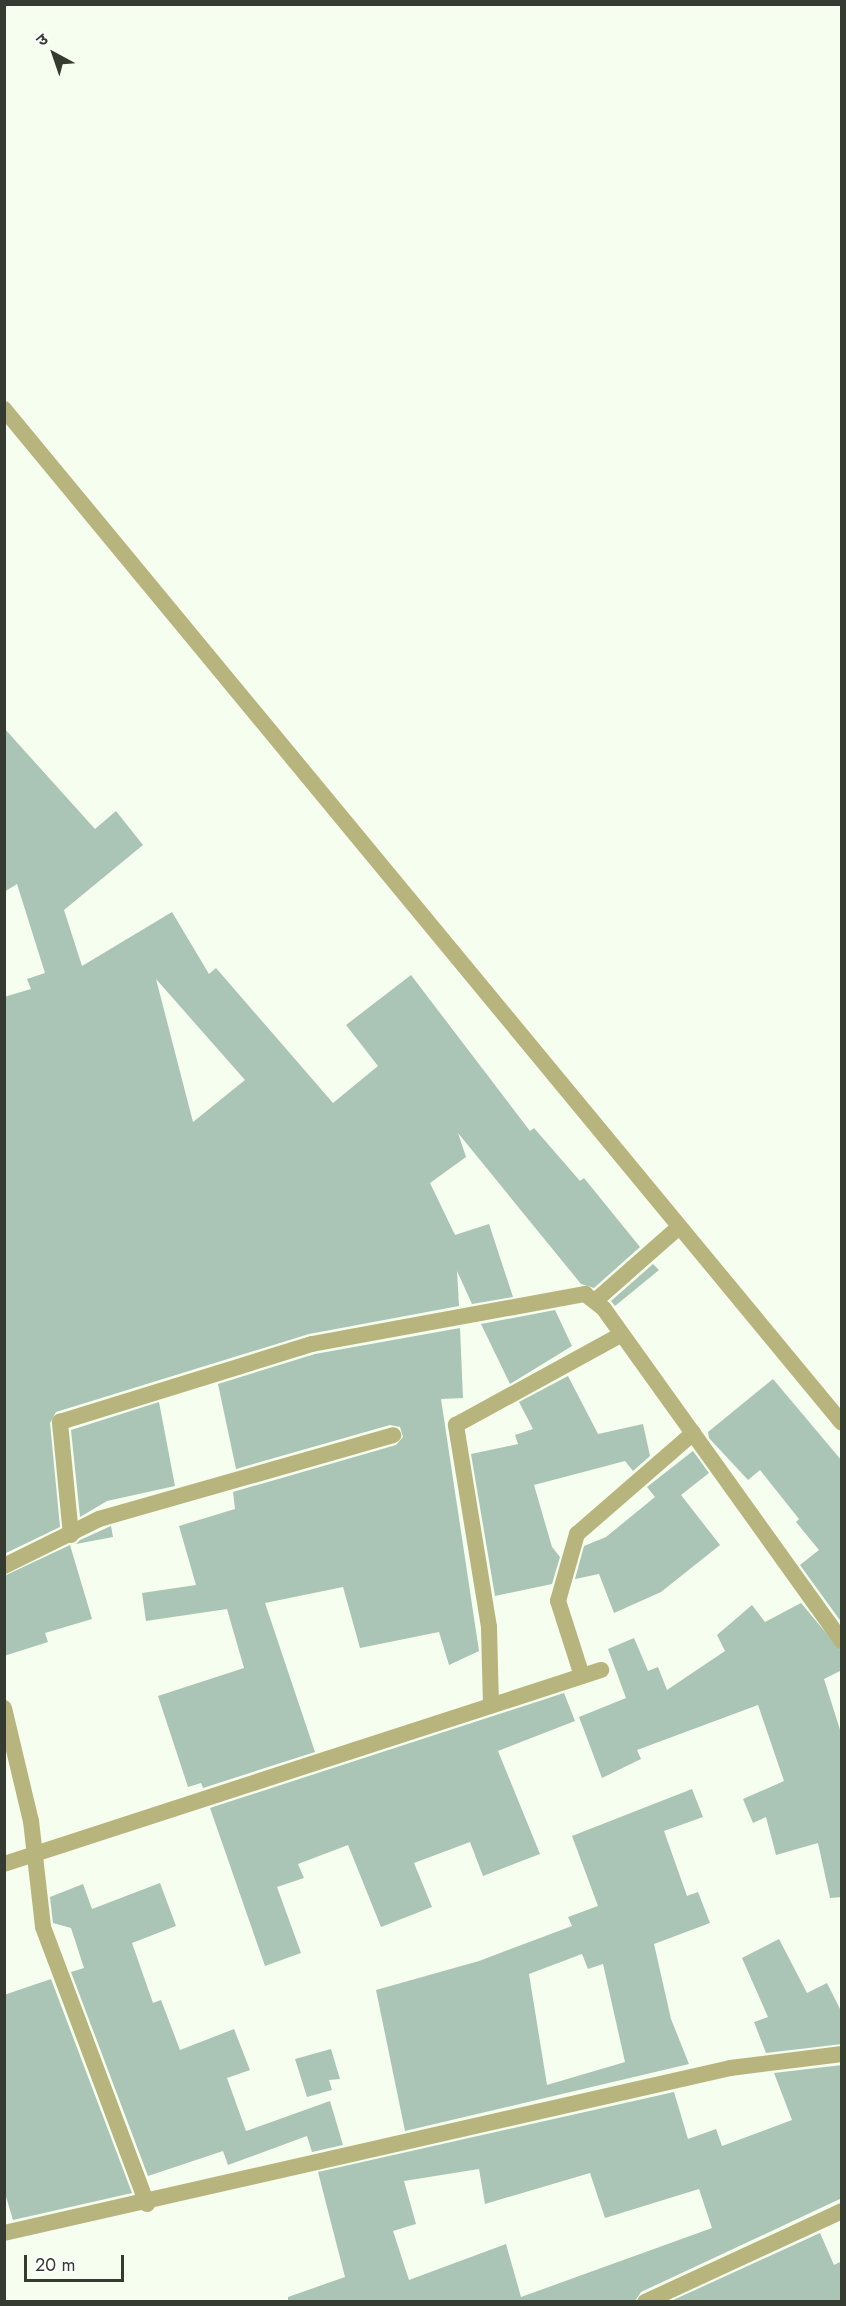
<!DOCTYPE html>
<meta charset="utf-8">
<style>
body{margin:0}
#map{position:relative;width:846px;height:2306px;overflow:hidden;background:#f5feef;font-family:Jost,"Noto Sans Devanagari",sans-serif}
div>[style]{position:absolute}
.building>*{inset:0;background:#aac5b5}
.minor>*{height:16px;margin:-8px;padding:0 8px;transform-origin:8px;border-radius:8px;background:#b7b57d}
.tertiary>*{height:16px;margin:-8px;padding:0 8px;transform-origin:8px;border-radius:8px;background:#b7b57d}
span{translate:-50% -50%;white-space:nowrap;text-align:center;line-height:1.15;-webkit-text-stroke:4.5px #fff;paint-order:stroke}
.frame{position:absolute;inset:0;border:6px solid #353b31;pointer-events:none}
.north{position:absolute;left:24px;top:24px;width:60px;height:60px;-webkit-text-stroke:4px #fff;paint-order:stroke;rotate:320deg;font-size:16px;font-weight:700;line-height:24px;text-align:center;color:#353b31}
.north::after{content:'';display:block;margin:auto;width:21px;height:27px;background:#353b31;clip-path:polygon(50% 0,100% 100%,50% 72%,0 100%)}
.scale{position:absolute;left:24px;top:2255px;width:100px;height:27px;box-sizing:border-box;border:3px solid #353b31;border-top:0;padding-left:8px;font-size:18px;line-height:21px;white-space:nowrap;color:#353b31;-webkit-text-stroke:4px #fff;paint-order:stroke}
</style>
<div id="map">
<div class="building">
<i style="clip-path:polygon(evenodd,4px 728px,95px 829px,116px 811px,143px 845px,64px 910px,82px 966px,172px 912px,209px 974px,216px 968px,333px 1103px,378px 1066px,346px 1025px,411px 975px,530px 1131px,534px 1128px,580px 1181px,584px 1178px,640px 1247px,594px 1288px,581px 1284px,458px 1133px,466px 1157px,430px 1183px,455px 1235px,489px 1224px,513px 1297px,472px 1304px,457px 1271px,459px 1306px,309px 1334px,56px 1412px,50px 1423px,60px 1527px,4px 1554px,4px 997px,31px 989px,27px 979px,45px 973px,17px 884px,4px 892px,4px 728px,156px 979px,245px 1080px,193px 1122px,156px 979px)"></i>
<i style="clip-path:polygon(653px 1264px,659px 1270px,615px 1306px,611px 1301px)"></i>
<i style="clip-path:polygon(555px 1310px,572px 1346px,510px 1384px,481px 1324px)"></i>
<i style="clip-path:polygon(460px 1328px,463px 1398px,441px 1399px,479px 1651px,449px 1665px,439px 1632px,360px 1648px,343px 1587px,265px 1603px,315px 1752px,203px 1788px,201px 1783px,188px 1787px,158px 1696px,244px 1668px,227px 1609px,146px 1621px,142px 1593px,196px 1585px,179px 1526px,235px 1509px,233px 1492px,396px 1445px,403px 1437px,400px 1427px,390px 1425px,236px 1469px,218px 1384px,315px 1354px)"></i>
<i style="clip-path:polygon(568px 1376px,598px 1434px,643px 1424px,650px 1456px,633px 1471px,625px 1461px,534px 1485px,552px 1547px,560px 1557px,552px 1584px,495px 1596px,471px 1454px,518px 1444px,515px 1435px,533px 1429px,519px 1402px)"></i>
<i style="clip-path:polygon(773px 1379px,842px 1461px,842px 1623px,800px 1565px,819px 1550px,796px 1522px,799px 1519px,760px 1470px,748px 1480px,709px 1438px,708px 1432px)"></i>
<i style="clip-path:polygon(159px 1402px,175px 1486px,107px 1501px,80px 1517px,71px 1430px)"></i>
<i style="clip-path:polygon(693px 1451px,709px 1473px,681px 1495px,720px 1545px,661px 1592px,614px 1613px,599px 1574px,575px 1579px,584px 1546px,606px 1537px,655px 1497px,647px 1487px)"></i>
<i style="clip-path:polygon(111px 1526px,113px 1537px,76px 1544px,80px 1540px)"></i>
<i style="clip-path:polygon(70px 1545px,92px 1619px,45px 1633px,48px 1642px,4px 1656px,4px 1576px)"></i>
<i style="clip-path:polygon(801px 1603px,842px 1652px,842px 1670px,824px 1679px,842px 1736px,842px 1897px,830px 1898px,818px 1843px,776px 1855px,766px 1817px,753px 1823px,743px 1799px,784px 1781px,758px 1705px,637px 1750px,641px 1759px,602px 1778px,579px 1717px,626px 1698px,608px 1649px,634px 1638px,648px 1671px,658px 1667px,667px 1690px,725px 1651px,717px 1635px,752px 1605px,765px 1622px)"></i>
<i style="clip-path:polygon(564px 1693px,575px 1721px,498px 1751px,540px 1854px,483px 1876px,470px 1842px,414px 1863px,432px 1907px,381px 1927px,348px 1845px,298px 1864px,304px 1878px,277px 1887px,301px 1953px,265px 1966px,210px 1808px)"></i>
<i style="clip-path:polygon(evenodd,692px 1789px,703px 1817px,664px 1831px,687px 1896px,698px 1892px,710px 1923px,654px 1944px,671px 2019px,689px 2064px,405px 2131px,376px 1990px,479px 1961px,572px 1926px,568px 1917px,598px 1906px,572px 1836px,692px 1789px,582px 1954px,588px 1969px,603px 1964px,625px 2062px,547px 2085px,529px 1974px,582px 1954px)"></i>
<i style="clip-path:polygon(160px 1883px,176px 1926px,132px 1943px,153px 2003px,161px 2000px,180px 2050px,234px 2029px,250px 2070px,227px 2078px,246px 2131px,330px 2101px,343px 2145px,312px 2152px,307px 2136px,228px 2165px,223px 2151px,148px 2176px,71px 1972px,84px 1968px,71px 1928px,53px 1923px,50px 1897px,83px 1884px,92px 1909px)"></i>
<i style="clip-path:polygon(779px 1939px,807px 1993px,827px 1983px,842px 2013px,842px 2044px,766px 2053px,754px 2022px,768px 2017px,742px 1958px)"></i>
<i style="clip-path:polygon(51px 1979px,132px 2193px,13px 2220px,4px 2190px,4px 1995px)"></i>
<i style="clip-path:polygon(331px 2049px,340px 2079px,329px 2080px,332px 2090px,307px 2097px,295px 2059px)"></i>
<i style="clip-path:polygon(evenodd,842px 2065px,842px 2198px,641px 2292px,635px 2301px,288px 2301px,288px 2297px,345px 2277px,318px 2172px,674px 2092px,688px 2139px,716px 2129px,722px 2146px,792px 2120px,774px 2073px,842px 2065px,479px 2169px,485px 2204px,590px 2173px,605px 2218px,699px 2189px,712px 2228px,521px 2297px,506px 2244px,409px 2280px,393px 2231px,416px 2224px,404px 2181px,479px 2169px)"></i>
<i style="clip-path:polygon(820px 2233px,834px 2265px,842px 2261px,842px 2301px,671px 2301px)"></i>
</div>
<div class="minor">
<i style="left:595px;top:1301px;width:112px;rotate:-41.4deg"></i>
<i style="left:71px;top:1535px;width:114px;rotate:-95.6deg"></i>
<i style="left:60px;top:1422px;width:264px;rotate:-17.2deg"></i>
<i style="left:312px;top:1344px;width:278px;rotate:-10.4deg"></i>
<i style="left:585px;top:1294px;width:24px;rotate:38deg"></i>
<i style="left:604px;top:1309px;width:409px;rotate:54.4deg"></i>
<i style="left:4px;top:1566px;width:106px;rotate:-26.3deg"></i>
<i style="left:99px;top:1519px;width:306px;rotate:-15.9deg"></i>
<i style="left:582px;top:1676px;width:79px;rotate:-107.7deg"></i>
<i style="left:558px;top:1601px;width:70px;rotate:-74.2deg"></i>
<i style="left:577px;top:1534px;width:154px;rotate:-41deg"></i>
<i style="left:491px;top:1705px;width:78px;rotate:-91.5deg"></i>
<i style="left:489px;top:1627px;width:205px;rotate:-99.3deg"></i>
<i style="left:456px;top:1425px;width:189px;rotate:-28.7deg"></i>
<i style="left:4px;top:1708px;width:116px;rotate:76.6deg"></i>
<i style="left:31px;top:1821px;width:107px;rotate:83.5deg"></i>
<i style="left:43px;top:1927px;width:296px;rotate:69.4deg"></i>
<i style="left:4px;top:1864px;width:628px;rotate:-18deg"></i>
<i style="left:4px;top:2233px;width:745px;rotate:-12.8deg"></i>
<i style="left:730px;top:2068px;width:113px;rotate:-7.1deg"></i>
<i style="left:645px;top:2302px;width:217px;rotate:-24.8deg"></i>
</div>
<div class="tertiary">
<i style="left:4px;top:409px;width:1315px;rotate:50.43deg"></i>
</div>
<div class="frame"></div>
<div class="north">उ</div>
<div class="scale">20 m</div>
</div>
